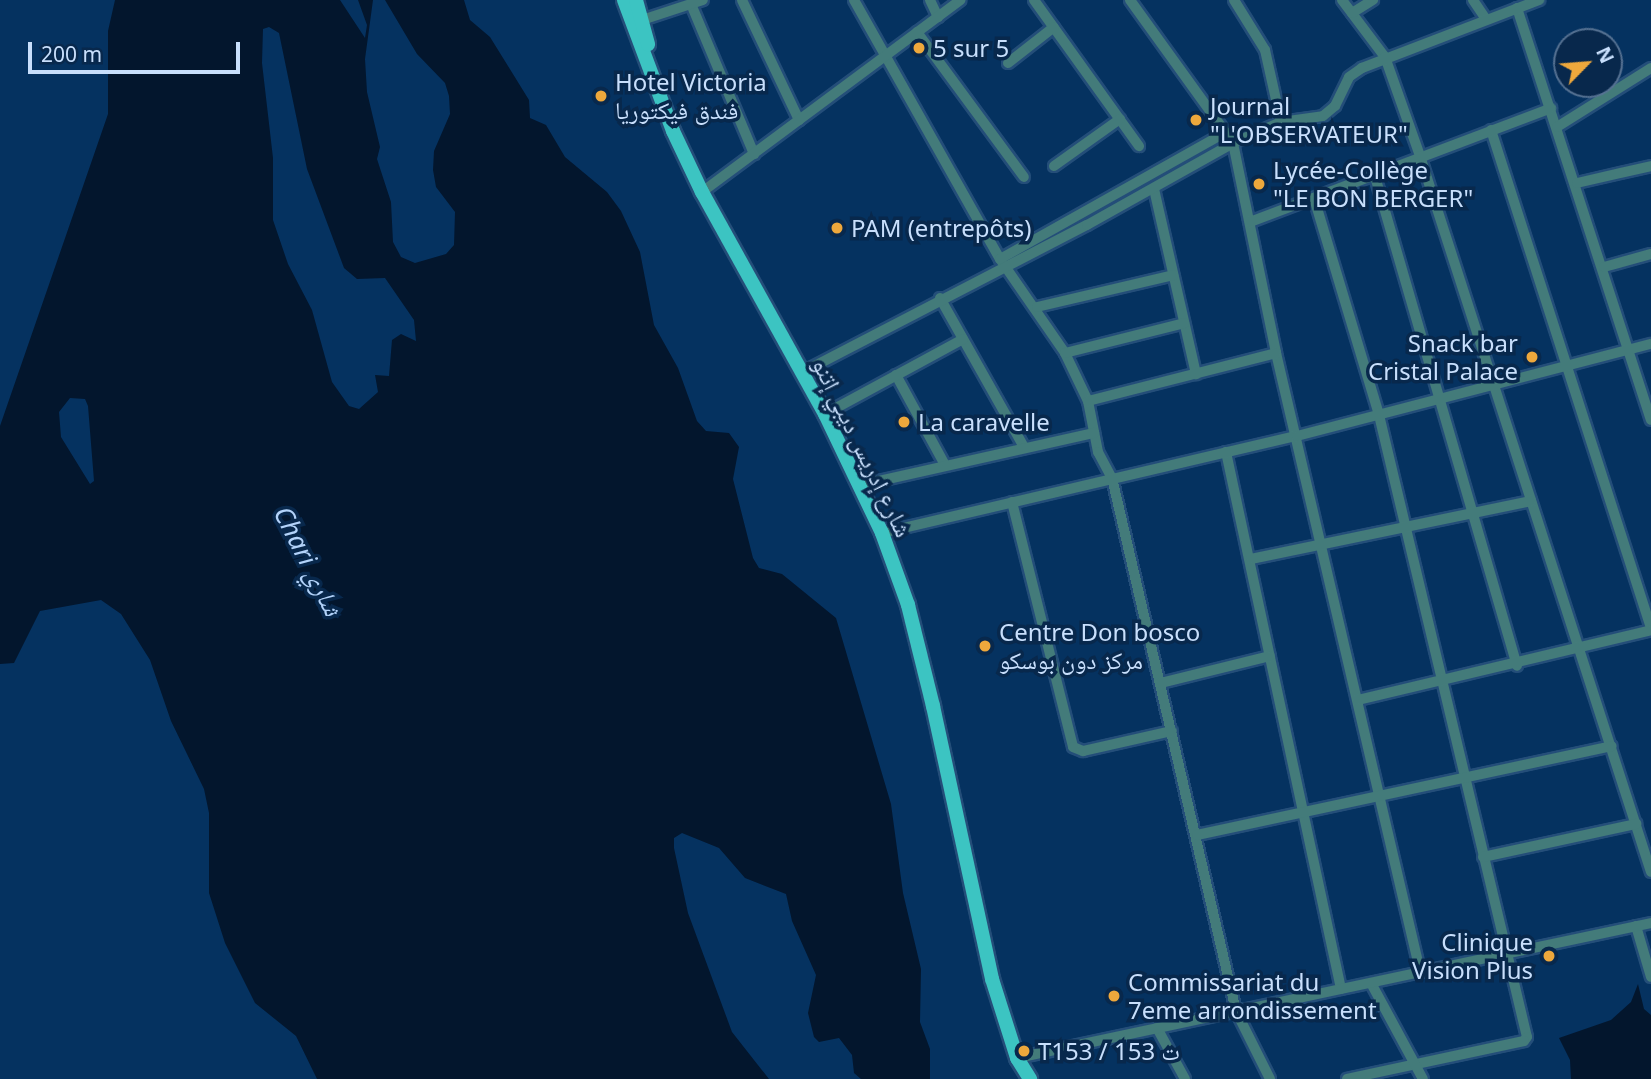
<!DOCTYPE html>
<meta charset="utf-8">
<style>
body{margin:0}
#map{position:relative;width:1651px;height:1079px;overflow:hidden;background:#053260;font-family:"Noto Sans","Noto Naskh Arabic",sans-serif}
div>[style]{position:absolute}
.water>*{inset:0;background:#03162d}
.roads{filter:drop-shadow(2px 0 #244e79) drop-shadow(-2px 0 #244e79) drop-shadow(0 2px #244e79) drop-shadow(0 -2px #244e79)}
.minor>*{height:10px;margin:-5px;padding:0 5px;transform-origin:5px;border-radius:5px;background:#437b7a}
.major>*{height:14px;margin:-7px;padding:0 7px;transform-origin:7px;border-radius:7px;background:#3cc4c2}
.dots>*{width:19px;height:19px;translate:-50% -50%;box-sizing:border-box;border:4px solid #08284c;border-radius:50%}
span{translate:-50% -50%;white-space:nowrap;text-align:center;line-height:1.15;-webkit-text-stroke:7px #08284c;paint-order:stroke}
.poi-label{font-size:24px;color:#c8dffc}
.left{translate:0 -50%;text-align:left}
.right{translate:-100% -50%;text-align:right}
.street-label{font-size:24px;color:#c8dffc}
.water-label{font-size:26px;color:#b3d3fa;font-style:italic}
.north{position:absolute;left:1553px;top:28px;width:70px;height:70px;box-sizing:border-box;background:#08284c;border:2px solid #557192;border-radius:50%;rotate:65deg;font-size:19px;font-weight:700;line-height:28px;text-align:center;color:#c8dffc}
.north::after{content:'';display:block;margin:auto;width:24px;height:32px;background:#eea83c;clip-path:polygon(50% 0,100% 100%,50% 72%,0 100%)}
.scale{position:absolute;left:28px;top:42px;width:212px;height:32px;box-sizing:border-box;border:4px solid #c8dffc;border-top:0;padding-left:9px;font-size:21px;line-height:24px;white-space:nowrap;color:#c8dffc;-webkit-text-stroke:5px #08284c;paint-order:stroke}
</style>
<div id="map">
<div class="water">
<i style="clip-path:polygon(evenodd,115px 0,340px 0,365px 38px,367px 25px,358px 0,373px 0,365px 59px,367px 92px,380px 147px,377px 159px,391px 202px,393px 242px,401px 257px,415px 263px,446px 254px,454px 245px,455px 212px,436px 187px,433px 170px,434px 151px,450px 114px,449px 96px,445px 83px,417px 54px,385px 0,464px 0,470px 20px,490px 37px,529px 100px,530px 118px,546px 125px,565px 157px,607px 192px,621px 211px,640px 252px,654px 325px,678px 368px,697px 421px,706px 431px,729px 433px,739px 447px,733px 479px,753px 558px,759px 568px,782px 574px,836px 618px,891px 804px,903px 893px,921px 969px,920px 1022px,930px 1049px,930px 1079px,861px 1079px,854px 1073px,852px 1055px,839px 1038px,819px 1042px,814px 1037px,808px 1013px,816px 975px,792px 921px,786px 894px,745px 878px,719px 848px,682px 833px,674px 838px,674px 848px,688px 913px,732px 1032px,769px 1079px,317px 1079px,296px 1036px,255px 1003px,225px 943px,209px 893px,209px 813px,204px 789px,171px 721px,150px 660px,121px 614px,101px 600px,40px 611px,14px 663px,0 664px,0 426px,108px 114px,108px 31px,115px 0,269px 27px,279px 33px,307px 169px,344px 268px,357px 279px,385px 278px,414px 320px,416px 341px,401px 334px,392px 340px,389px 376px,375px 375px,378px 392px,359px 409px,349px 406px,332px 382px,312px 310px,288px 264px,273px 220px,273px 158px,262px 63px,263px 29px,269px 27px,115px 0,70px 398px,85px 399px,88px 406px,94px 481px,90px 484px,61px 437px,59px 412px,70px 398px)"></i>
<i style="clip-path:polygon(1638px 984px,1644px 1009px,1651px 1015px,1651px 1079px,1571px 1079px,1570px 1060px,1559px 1038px,1611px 1020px,1631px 1002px)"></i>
</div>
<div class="roads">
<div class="minor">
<i style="left:742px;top:0;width:133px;rotate:64.6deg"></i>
<i style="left:854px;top:0;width:297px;rotate:60.6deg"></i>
<i style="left:1000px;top:259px;width:114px;rotate:55.3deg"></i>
<i style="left:1065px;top:353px;width:53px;rotate:64.4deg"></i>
<i style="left:1088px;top:401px;width:52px;rotate:78.9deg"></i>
<i style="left:1098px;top:452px;width:30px;rotate:62deg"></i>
<i style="left:1112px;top:478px;width:547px;rotate:76.9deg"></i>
<i style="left:1236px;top:1011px;width:76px;rotate:63.4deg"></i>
<i style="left:930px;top:0;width:19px;rotate:65deg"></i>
<i style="left:1034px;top:0;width:180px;rotate:54.3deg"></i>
<i style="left:1130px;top:0;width:176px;rotate:54.2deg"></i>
<i style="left:1233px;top:143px;width:214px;rotate:78.4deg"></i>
<i style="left:1276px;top:353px;width:635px;rotate:76.88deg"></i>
<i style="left:1234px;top:0;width:59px;rotate:58.2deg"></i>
<i style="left:1265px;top:50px;width:74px;rotate:77.5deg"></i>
<i style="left:1342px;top:0;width:71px;rotate:53deg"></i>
<i style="left:1385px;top:57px;width:105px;rotate:70.5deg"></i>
<i style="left:1420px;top:156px;width:752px;rotate:72.12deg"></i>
<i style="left:1473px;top:0;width:23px;rotate:56deg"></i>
<i style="left:691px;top:4px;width:163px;rotate:67.2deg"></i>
<i style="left:1517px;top:8px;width:433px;rotate:72deg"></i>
<i style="left:1352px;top:13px;width:25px;rotate:-32deg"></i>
<i style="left:642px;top:20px;width:64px;rotate:-18.2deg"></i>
<i style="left:917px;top:32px;width:180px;rotate:53.6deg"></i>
<i style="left:1008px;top:63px;width:58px;rotate:-38deg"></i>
<i style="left:1557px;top:127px;width:111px;rotate:-32.1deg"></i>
<i style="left:1491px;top:130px;width:523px;rotate:72.19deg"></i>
<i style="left:1054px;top:166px;width:81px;rotate:-35.5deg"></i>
<i style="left:1374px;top:173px;width:513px;rotate:73.82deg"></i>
<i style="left:1577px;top:183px;width:76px;rotate:-12.9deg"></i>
<i style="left:1154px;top:189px;width:190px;rotate:77.2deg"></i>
<i style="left:702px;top:192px;width:322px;rotate:-36.6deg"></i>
<i style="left:1314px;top:198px;width:227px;rotate:73.3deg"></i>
<i style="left:1379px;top:415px;width:639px;rotate:76.62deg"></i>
<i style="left:1527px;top:1037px;width:5px;rotate:127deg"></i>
<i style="left:1524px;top:1041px;width:181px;rotate:167.9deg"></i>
<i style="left:1250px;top:222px;width:322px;rotate:-20.7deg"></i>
<i style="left:1000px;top:259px;width:259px;rotate:-29.3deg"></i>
<i style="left:1604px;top:267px;width:49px;rotate:-15.5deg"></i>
<i style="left:940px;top:298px;width:171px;rotate:60.6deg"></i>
<i style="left:1037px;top:307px;width:140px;rotate:-13.2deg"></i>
<i style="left:1065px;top:353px;width:123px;rotate:-14.1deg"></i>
<i style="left:803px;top:372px;width:320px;rotate:-27.4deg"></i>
<i style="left:1087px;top:225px;width:167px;rotate:-29.3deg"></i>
<i style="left:1233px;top:143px;width:52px;rotate:-23.6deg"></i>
<i style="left:1281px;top:122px;width:42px;rotate:-8.1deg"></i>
<i style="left:1323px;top:116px;width:16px;rotate:-40deg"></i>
<i style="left:1335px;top:106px;width:32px;rotate:-64deg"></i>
<i style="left:1349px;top:77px;width:16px;rotate:-35deg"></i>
<i style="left:1362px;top:68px;width:190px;rotate:-21deg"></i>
<i style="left:896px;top:375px;width:102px;rotate:61.4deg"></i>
<i style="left:1088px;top:401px;width:194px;rotate:-14.3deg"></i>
<i style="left:825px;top:414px;width:157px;rotate:-28.5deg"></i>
<i style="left:1226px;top:452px;width:549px;rotate:77.91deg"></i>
<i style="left:861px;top:485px;width:239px;rotate:-12.6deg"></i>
<i style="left:1012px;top:502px;width:252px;rotate:76deg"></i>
<i style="left:1073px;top:747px;width:11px;rotate:22deg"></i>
<i style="left:1083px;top:751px;width:91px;rotate:-12.7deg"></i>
<i style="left:882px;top:533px;width:426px;rotate:-13.2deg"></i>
<i style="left:1297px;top:436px;width:366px;rotate:-14.6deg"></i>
<i style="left:1251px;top:559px;width:286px;rotate:-11.7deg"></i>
<i style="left:1161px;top:683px;width:112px;rotate:-13.9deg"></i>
<i style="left:1358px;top:700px;width:301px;rotate:-13.4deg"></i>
<i style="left:1197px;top:835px;width:424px;rotate:-12.1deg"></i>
<i style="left:1483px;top:857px;width:157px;rotate:-12.2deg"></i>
<i style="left:1636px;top:926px;width:53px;rotate:73.6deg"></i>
<i style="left:1371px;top:983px;width:109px;rotate:61.6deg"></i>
<i style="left:1157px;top:1028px;width:58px;rotate:61.2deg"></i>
<i style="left:1017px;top:1058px;width:648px;rotate:-12.02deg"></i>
</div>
<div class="major">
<i style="left:624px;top:0;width:140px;rotate:69.5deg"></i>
<i style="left:673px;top:131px;width:68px;rotate:64.6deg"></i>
<i style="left:702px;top:192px;width:254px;rotate:61deg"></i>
<i style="left:825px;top:414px;width:132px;rotate:64.4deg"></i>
<i style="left:882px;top:533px;width:77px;rotate:70.1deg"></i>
<i style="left:908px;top:605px;width:104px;rotate:76.1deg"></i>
<i style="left:933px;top:706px;width:279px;rotate:77.8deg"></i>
<i style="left:992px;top:979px;width:83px;rotate:72.4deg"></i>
<i style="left:1017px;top:1058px;width:25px;rotate:58deg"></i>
<i style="left:636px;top:0;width:46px;rotate:74.7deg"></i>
</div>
</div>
<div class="dots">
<i style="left:919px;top:48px;background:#eea83c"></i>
<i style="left:601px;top:96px;background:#eea83c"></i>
<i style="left:1196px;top:120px;background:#eea83c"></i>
<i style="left:1259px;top:184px;background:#eea83c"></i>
<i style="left:837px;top:228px;background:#eea83c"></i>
<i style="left:1532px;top:357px;background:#eea83c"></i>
<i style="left:904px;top:422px;background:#eea83c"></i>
<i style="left:985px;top:646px;background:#eea83c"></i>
<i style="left:1549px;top:956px;background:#eea83c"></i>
<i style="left:1114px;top:996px;background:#eea83c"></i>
<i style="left:1024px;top:1051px;background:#eea83c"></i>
</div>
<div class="poi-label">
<span class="left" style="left:933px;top:48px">5 sur 5</span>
<span class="left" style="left:615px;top:96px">Hotel Victoria<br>فندق فيكتوريا</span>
<span class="left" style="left:1210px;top:120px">Journal<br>"L'OBSERVATEUR"</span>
<span class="left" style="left:1273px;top:184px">Lycée-Collège<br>"LE BON BERGER"</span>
<span class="left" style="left:851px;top:228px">PAM (entrepôts)</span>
<span class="right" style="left:1518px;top:357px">Snack bar<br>Cristal Palace</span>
<span class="left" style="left:918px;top:422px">La caravelle</span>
<span class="left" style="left:999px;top:646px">Centre Don bosco<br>مركز دون بوسكو</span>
<span class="right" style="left:1533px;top:956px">Clinique<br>Vision Plus</span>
<span class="left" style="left:1128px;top:996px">Commissariat du<br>7eme arrondissement</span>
<span class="left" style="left:1038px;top:1051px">T153 / ت 153</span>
</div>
<div class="street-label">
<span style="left:863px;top:447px;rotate:64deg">شارع إدريس ديبي إتنو</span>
</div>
<div class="water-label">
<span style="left:308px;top:561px;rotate:63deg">Chari شاري</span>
</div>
<div class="north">N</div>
<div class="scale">200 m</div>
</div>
